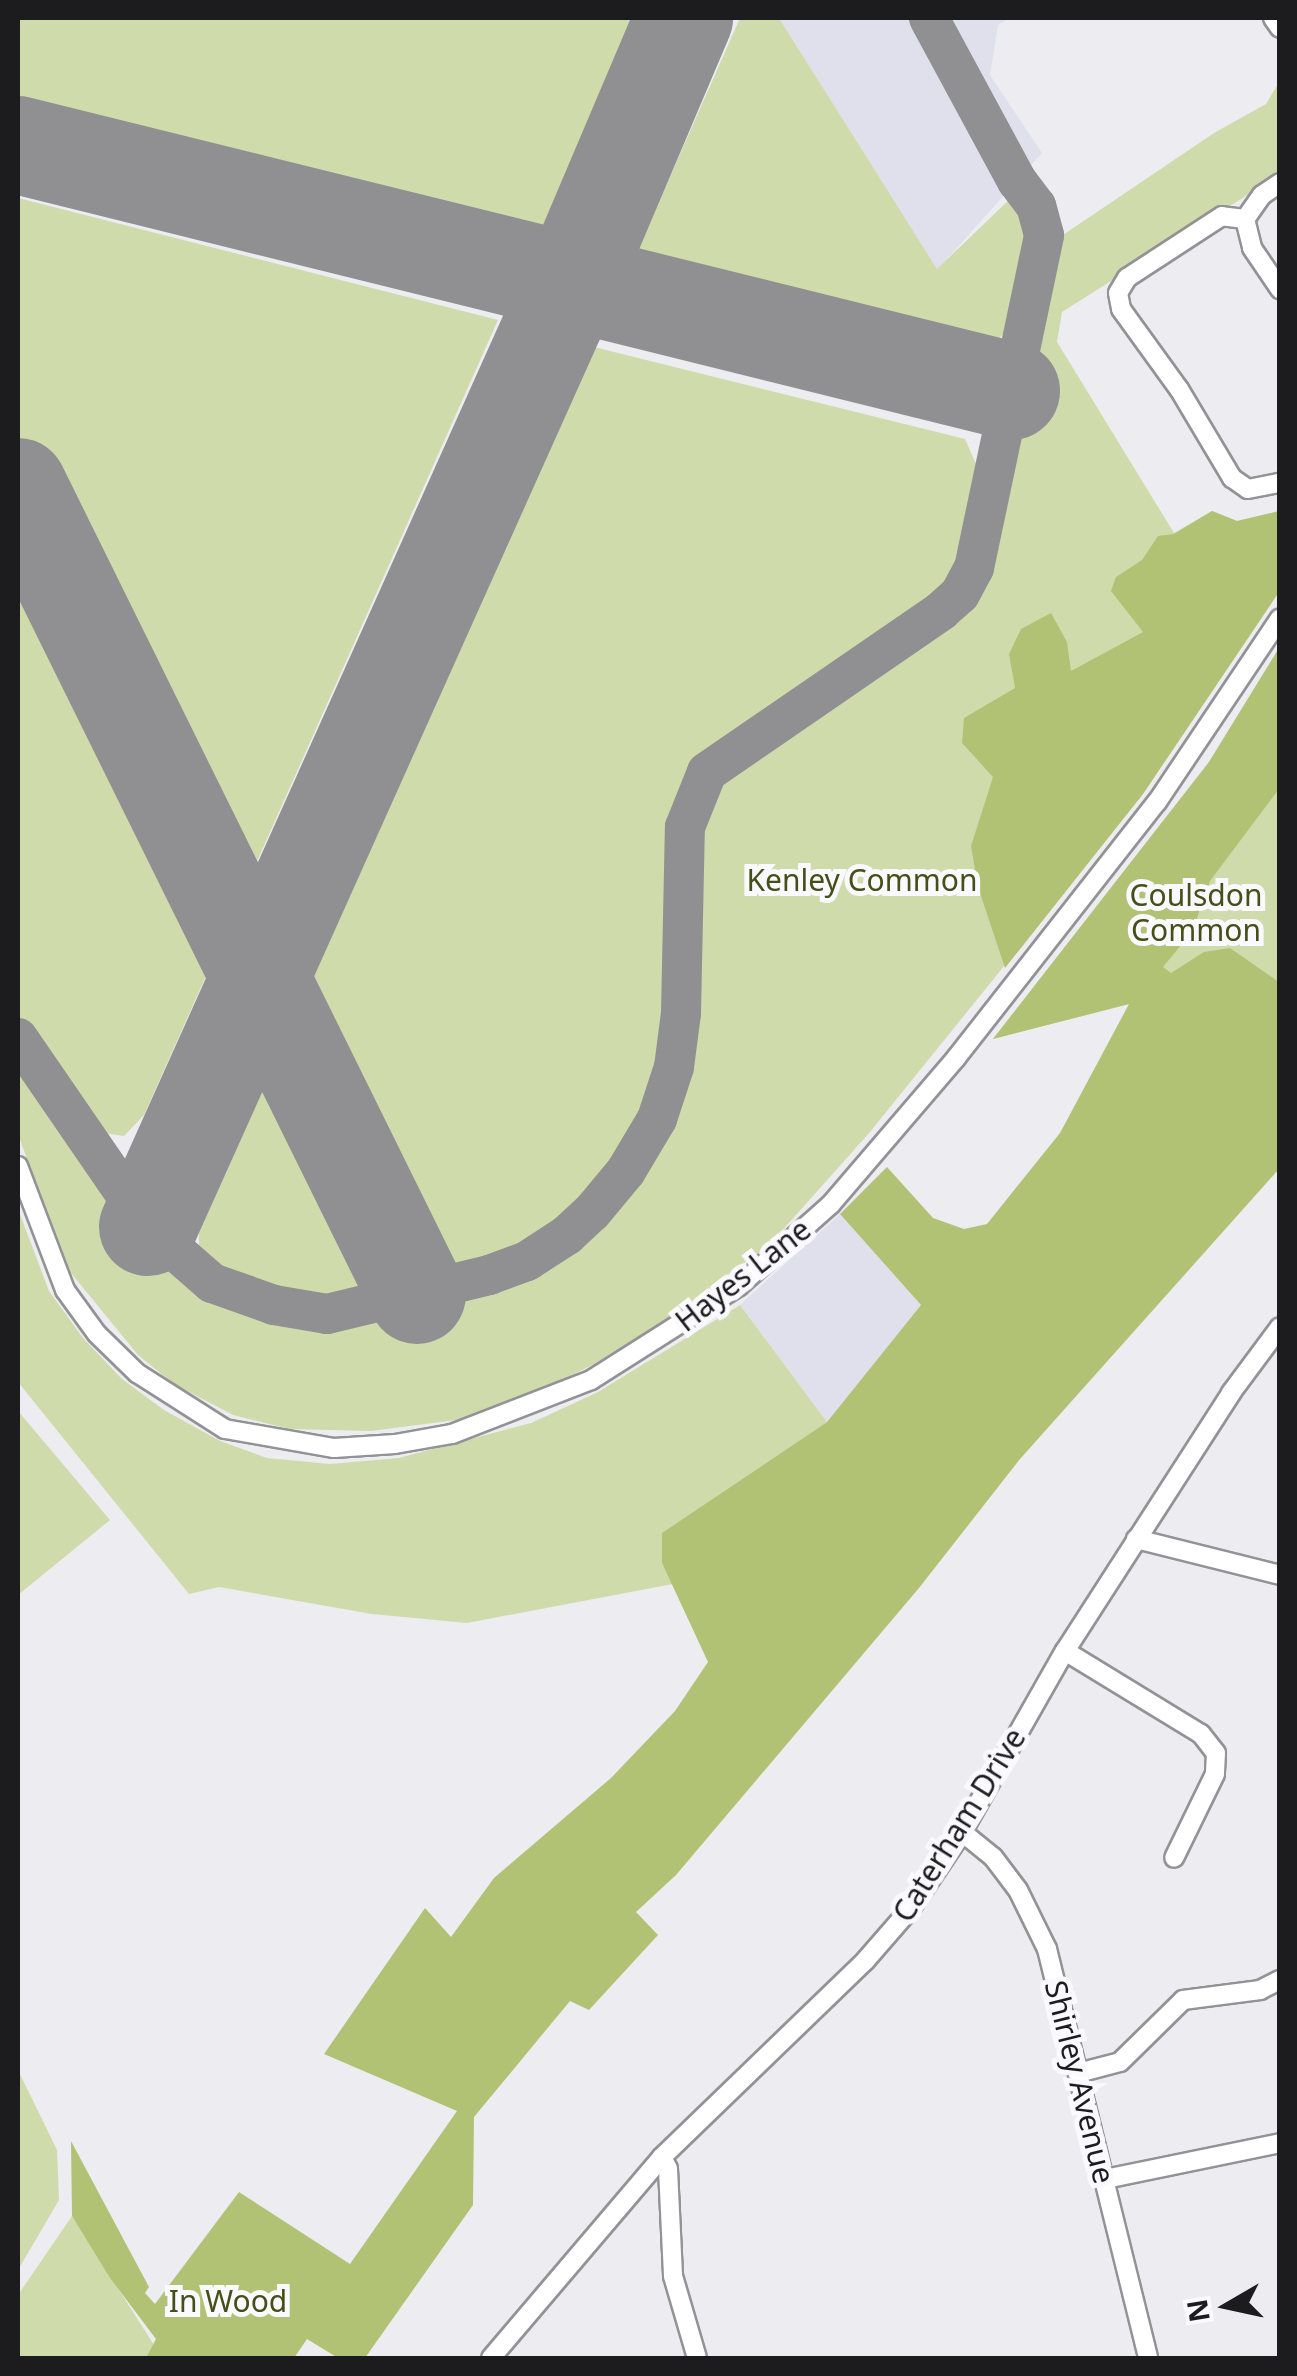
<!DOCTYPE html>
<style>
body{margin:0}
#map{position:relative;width:1297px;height:2376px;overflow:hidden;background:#ececf1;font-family:"Noto Sans",sans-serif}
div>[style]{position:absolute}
.built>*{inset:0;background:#e0e0ed}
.green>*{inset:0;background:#d0dbac}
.forest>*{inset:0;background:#b2c275}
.taxiway>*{height:40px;margin:-20px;padding:0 20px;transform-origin:20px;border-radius:20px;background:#909093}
.runway>*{height:98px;margin:-49px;padding:0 49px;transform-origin:49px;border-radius:49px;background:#909093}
.roads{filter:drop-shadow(2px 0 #929297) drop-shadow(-2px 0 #929297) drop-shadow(0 2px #929297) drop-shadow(0 -2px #929297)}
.minor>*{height:18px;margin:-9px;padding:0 9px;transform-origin:9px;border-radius:9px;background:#fff}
span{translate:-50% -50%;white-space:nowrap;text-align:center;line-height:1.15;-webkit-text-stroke:10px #f9f9ff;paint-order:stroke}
.park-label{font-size:30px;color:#454f16}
.street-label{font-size:30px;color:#1c1c1e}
.frame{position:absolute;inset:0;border:20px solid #1c1c1e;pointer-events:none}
.north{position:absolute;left:1177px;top:2256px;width:100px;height:100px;-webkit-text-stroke:8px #f9f9ff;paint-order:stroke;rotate:261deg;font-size:28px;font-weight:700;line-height:40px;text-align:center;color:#1c1c1e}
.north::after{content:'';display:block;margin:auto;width:35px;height:45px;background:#1c1c1e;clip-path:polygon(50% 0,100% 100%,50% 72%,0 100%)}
</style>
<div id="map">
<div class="built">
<i style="clip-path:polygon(779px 18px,1010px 18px,998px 25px,990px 75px,1042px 153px,937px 270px)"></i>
<i style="clip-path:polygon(840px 1214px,921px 1305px,827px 1422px,740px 1305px)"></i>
</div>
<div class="green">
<i style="clip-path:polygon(18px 18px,637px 18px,541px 229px,18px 96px)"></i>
<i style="clip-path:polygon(740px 18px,779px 18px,937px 269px,1011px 198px,1033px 232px,1017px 318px,999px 339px,980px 342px,636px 254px)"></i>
<i style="clip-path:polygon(1279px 82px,1279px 175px,1062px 312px,1057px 342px,1174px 533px,1212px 511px,1237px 521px,1279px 511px,1279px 592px,1143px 794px,870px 1132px,771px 1243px,684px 1308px,594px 1364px,522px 1400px,456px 1420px,371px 1431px,290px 1429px,233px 1415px,174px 1384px,138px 1355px,71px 1273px,18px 1135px,18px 1061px,122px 1215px,162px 1257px,205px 1290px,268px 1313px,328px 1323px,419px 1304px,494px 1284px,530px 1269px,571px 1243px,633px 1176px,664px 1124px,684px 1067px,692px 1013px,695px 831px,718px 775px,966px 601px,982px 571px,1054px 241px,1214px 133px,1266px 104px)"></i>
<i style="clip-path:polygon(18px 198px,498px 320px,144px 1115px,124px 1136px,97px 1132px,84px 1119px,18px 1014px)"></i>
<i style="clip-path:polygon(594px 347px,965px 439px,979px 471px,948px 586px,699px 757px,671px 828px,665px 1050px,649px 1108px,623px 1154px,585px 1204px,540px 1239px,461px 1271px,329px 1301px,257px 1288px,208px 1266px,199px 1249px,199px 1233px)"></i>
<i style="clip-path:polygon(1279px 648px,1279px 1017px,1129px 1004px,993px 1039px,1209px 762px)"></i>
<i style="clip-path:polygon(18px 1209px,49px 1291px,83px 1338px,122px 1379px,164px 1410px,220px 1441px,267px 1458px,330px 1464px,399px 1458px,531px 1423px,598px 1392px,740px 1305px,827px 1422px,663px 1533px,662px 1563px,673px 1584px,467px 1623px,372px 1614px,219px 1587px,189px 1594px,18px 1382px)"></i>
<i style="clip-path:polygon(18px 1411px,110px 1520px,18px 1595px)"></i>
<i style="clip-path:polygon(18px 2070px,57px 2150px,59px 2200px,18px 2270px)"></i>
<i style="clip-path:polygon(72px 2216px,154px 2345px,146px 2358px,18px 2358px,18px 2295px)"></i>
</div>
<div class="forest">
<i style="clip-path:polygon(1212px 511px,1237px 521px,1279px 511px,1279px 592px,1143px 794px,1005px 968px,978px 887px,971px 846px,993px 777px,962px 743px,964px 718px,1015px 688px,1009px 654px,1021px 629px,1051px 613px,1067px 642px,1071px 671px,1143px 632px,1111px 591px,1116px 577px,1142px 560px,1158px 536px,1174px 534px)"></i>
<i style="clip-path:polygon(1279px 648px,1279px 789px,1210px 881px,1192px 932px,1163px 967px,1171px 973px,1204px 952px,1230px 948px,1279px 982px,1279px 1169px,1020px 1459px,919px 1588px,676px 1875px,636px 1912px,658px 1935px,589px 2010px,570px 2001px,474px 2117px,473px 2205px,365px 2358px,338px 2358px,307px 2339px,294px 2358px,146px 2358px,156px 2339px,110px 2278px,72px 2216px,71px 2141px,149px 2287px,145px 2293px,155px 2304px,239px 2192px,350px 2264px,457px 2111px,324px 2054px,425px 1908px,451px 1937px,494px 1878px,611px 1778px,675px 1711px,708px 1662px,662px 1563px,662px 1533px,827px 1422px,921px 1305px,840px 1214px,887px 1167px,933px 1218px,964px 1229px,987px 1224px,1060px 1133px,1129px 1004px,993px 1039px,1209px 762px)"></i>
</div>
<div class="taxiway">
<i style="left:18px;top:1038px;width:229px;rotate:55.5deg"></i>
<i style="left:148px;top:1227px;width:85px;rotate:41.2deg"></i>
<i style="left:212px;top:1283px;width:66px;rotate:19.5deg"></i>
<i style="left:274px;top:1305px;width:54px;rotate:9.6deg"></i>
<i style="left:327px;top:1314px;width:167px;rotate:-13.5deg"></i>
<i style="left:489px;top:1275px;width:40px;rotate:-20.2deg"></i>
<i style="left:527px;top:1261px;width:48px;rotate:-33deg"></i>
<i style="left:567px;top:1235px;width:34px;rotate:-43deg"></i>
<i style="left:592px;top:1212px;width:53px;rotate:-50.3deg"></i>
<i style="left:626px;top:1171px;width:61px;rotate:-59.2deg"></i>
<i style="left:657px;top:1119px;width:55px;rotate:-71.9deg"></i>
<i style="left:674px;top:1067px;width:54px;rotate:-82.6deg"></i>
<i style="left:681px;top:1013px;width:186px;rotate:-88.8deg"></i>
<i style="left:685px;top:827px;width:59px;rotate:-68.2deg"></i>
<i style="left:707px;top:772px;width:284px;rotate:-34.5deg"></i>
<i style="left:941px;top:611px;width:25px;rotate:-42deg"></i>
<i style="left:960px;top:594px;width:30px;rotate:-62deg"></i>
<i style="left:974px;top:568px;width:340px;rotate:-78.1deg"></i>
<i style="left:1044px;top:235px;width:30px;rotate:-105deg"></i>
<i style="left:1036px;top:206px;width:31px;rotate:-127deg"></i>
<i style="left:1017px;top:181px;width:185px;rotate:-118.4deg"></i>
</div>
<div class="runway">
<i style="left:18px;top:145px;width:1023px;rotate:13.91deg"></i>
<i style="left:18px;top:487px;width:901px;rotate:63.72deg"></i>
<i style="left:148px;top:1227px;width:1036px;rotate:-65.84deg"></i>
<i style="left:572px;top:282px;width:287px;rotate:-67deg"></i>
</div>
<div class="roads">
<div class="minor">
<i style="left:1273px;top:18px;width:12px;rotate:55deg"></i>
<i style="left:1280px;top:183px;width:22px;rotate:146deg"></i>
<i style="left:1262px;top:195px;width:29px;rotate:125deg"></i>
<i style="left:1245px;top:219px;width:23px;rotate:-173deg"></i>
<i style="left:1222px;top:216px;width:113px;rotate:146.9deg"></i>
<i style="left:1127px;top:278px;width:17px;rotate:121deg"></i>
<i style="left:1118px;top:293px;width:16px;rotate:79deg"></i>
<i style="left:1121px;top:309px;width:99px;rotate:54.1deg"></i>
<i style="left:1179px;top:389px;width:104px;rotate:59.2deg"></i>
<i style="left:1232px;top:478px;width:19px;rotate:35deg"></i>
<i style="left:1248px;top:489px;width:33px;rotate:-11deg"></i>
<i style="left:1245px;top:219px;width:30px;rotate:76deg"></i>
<i style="left:1252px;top:248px;width:50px;rotate:55.7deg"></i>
<i style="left:18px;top:1166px;width:133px;rotate:69.2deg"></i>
<i style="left:65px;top:1290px;width:54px;rotate:54deg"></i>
<i style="left:97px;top:1334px;width:56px;rotate:44.3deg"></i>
<i style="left:137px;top:1373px;width:104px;rotate:32.5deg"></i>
<i style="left:225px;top:1429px;width:111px;rotate:9.9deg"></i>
<i style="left:334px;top:1448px;width:61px;rotate:-3.8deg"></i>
<i style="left:395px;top:1444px;width:58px;rotate:-10deg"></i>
<i style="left:452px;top:1434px;width:149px;rotate:-21.2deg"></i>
<i style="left:591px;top:1380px;width:175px;rotate:-32.4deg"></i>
<i style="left:739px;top:1286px;width:123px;rotate:-41.7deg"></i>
<i style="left:831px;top:1204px;width:192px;rotate:-49.4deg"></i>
<i style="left:956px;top:1058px;width:325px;rotate:-51.9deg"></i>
<i style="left:1157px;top:802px;width:221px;rotate:-56.2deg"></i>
<i style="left:1136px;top:1539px;width:148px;rotate:14deg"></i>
<i style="left:1065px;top:1651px;width:159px;rotate:31.4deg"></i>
<i style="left:1201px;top:1734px;width:24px;rotate:52deg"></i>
<i style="left:1216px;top:1753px;width:21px;rotate:93deg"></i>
<i style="left:1215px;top:1774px;width:93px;rotate:116deg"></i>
<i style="left:962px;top:1832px;width:40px;rotate:39deg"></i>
<i style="left:993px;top:1857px;width:41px;rotate:52.9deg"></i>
<i style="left:1018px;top:1890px;width:66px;rotate:63.8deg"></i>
<i style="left:1047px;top:1949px;width:421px;rotate:76.1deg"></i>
<i style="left:1078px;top:2073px;width:43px;rotate:-14.7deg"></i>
<i style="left:1120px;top:2062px;width:88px;rotate:-44.5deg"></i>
<i style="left:1183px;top:2000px;width:78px;rotate:-7.4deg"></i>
<i style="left:1260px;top:1990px;width:22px;rotate:-27deg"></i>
<i style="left:662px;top:2157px;width:13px;rotate:63deg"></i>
<i style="left:668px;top:2169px;width:107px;rotate:87.3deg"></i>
<i style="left:673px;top:2276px;width:85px;rotate:73.7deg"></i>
<i style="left:1105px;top:2179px;width:179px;rotate:-11.6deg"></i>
<i style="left:491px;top:2358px;width:264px;rotate:-49.6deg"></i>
<i style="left:662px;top:2157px;width:282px;rotate:-44deg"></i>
<i style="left:865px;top:1961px;width:70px;rotate:-49deg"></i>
<i style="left:911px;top:1908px;width:92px;rotate:-56.1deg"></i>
<i style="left:962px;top:1832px;width:208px;rotate:-60.4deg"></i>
<i style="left:1065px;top:1651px;width:307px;rotate:-57.2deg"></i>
<i style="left:1231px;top:1393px;width:82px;rotate:-53.4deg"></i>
</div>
</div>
<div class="park-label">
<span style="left:862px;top:880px">Kenley Common</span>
<span style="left:1196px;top:912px">Coulsdon<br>Common</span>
<span style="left:228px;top:2301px">In Wood</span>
</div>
<div class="street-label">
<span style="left:743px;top:1275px;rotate:-38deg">Hayes Lane</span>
<span style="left:959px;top:1825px;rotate:-58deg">Caterham Drive</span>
<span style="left:1080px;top:2082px;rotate:76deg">Shirley Avenue</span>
</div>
<div class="frame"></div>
<div class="north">N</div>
</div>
